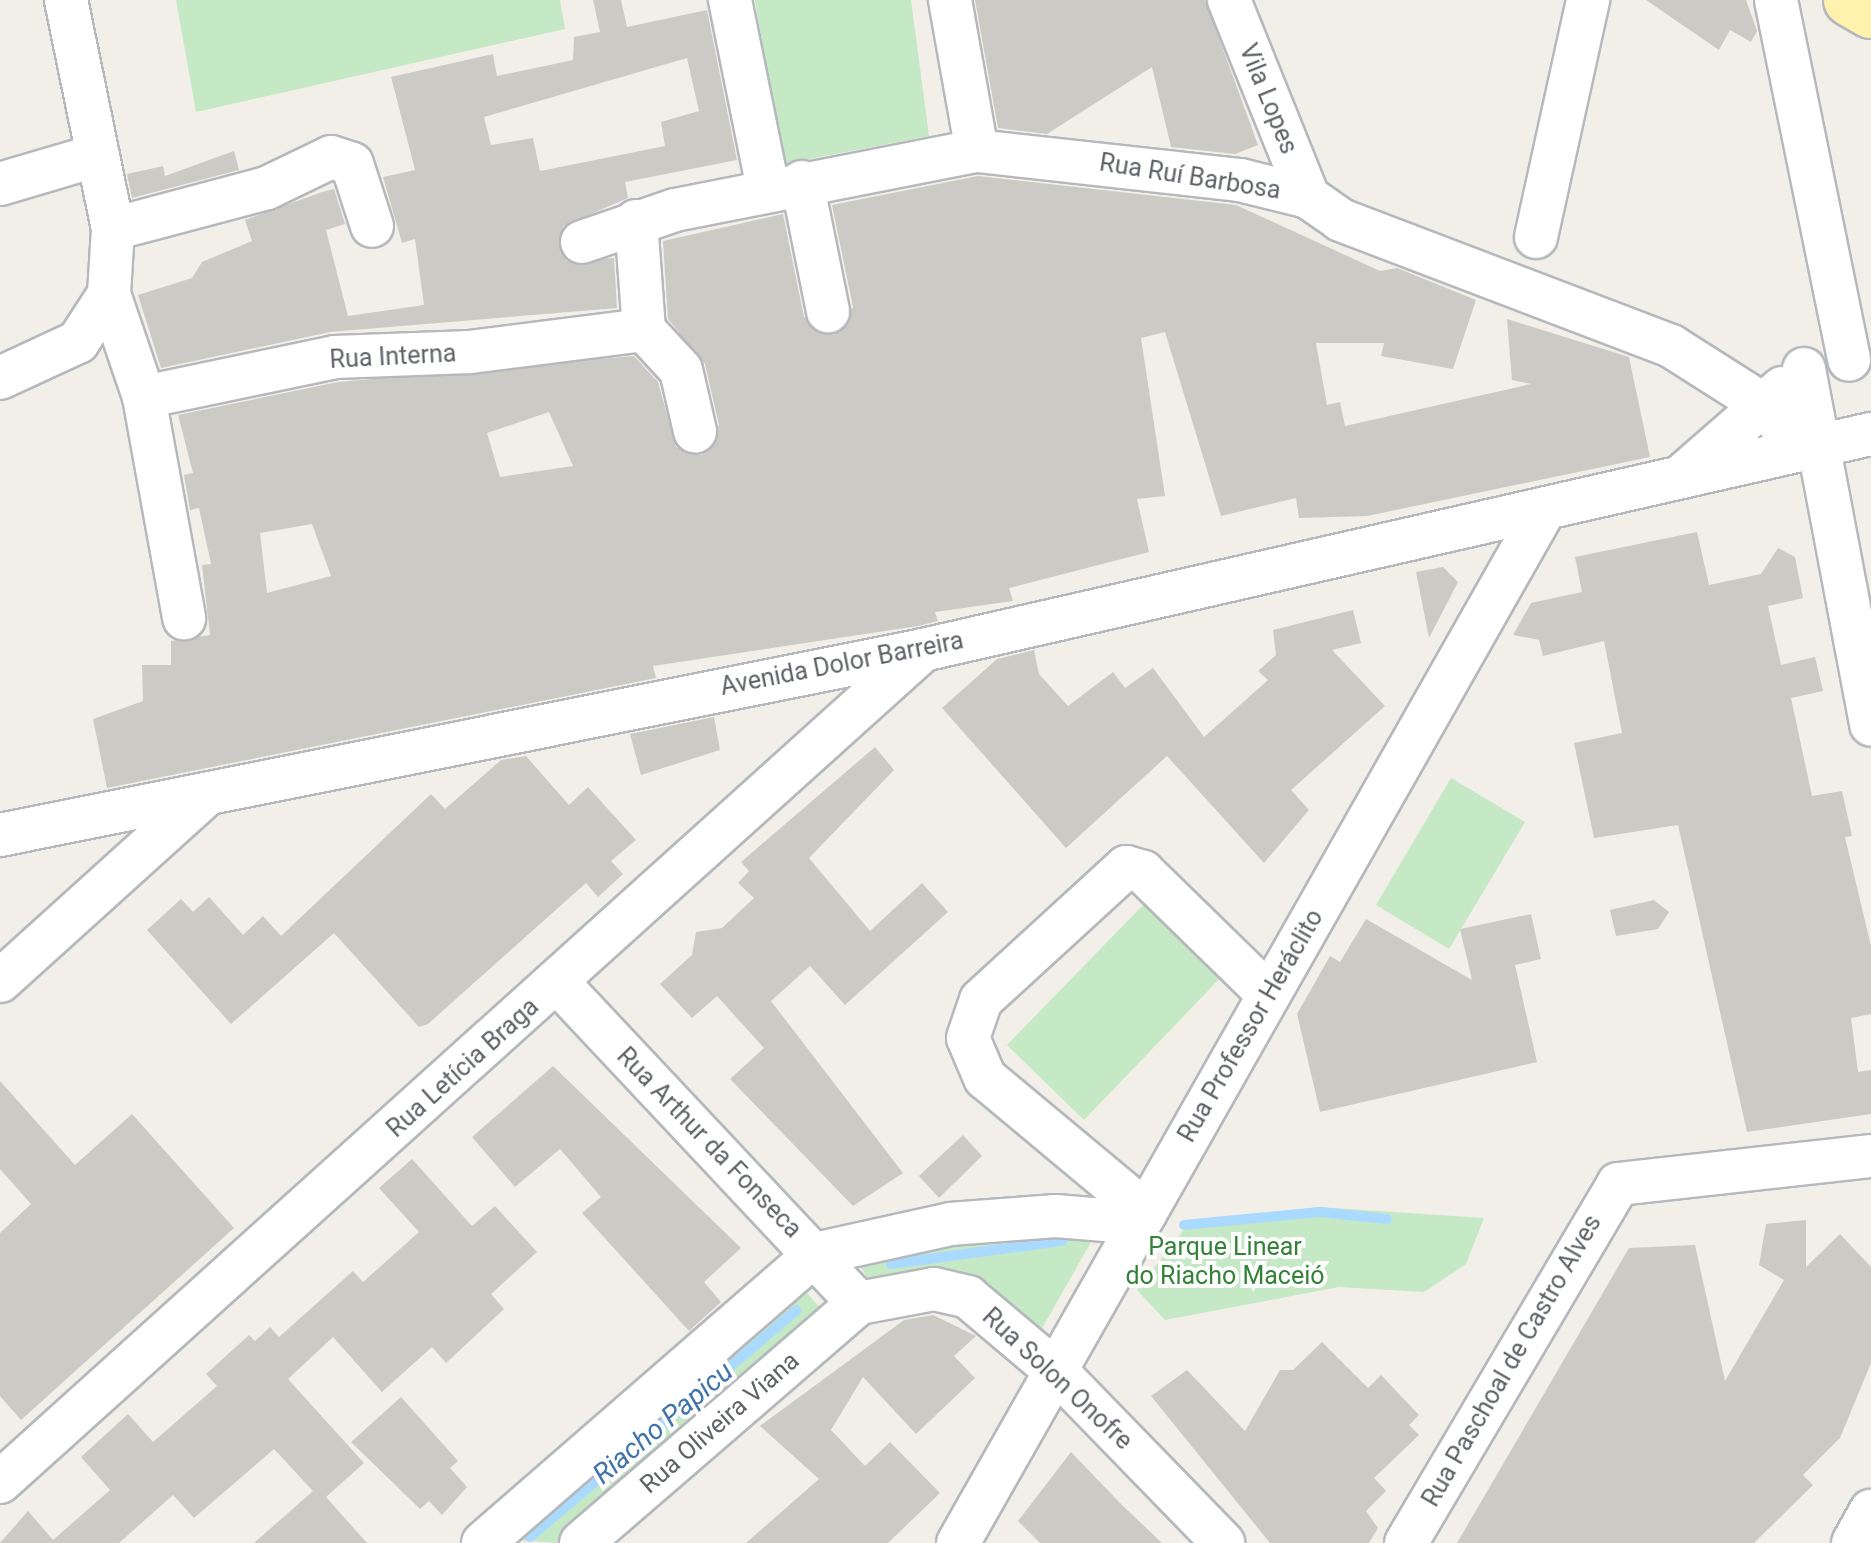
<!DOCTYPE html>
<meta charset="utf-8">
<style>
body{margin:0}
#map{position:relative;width:1871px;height:1543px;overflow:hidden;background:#f1efe8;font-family:Roboto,sans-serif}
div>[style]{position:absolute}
.green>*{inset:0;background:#c5e8c5}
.stream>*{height:10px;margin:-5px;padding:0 5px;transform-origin:5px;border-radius:5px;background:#aadaff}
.building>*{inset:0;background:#cccac5}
.roads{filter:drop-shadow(2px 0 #b5b8bc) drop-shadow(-2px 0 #b5b8bc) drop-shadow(0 2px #b5b8bc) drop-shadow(0 -2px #b5b8bc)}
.minor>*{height:42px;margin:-21px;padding:0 21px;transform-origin:21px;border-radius:21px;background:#fff}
.major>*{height:52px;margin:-26px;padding:0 26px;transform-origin:26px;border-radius:26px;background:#fff2af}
span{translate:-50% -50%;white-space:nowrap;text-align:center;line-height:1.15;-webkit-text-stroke:8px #fff;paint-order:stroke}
.street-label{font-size:25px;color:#5f6368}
.park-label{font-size:25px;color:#348238}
.water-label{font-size:28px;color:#4174aa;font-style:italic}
</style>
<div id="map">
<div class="green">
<i style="clip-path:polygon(176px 0,560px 0,565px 29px,196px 112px)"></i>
<i style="clip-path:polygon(755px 0,911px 0,929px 136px,783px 164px)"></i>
<i style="clip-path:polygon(1451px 778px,1525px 822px,1449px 949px,1376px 905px)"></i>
<i style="clip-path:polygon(1147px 901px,1223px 975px,1084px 1120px,1007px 1045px)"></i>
<i style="clip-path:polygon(1319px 1207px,1484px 1218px,1466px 1264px,1424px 1292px,1339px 1287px,1165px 1320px,1137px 1290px,1189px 1223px)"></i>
<i style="clip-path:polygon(1103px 1221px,1037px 1337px,940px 1281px,882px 1301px,852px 1253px)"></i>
<i style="clip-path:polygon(804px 1290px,825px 1313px,557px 1543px,516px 1540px)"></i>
</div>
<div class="stream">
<i style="left:1184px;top:1225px;width:137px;rotate:-5.5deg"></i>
<i style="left:1320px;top:1212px;width:67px;rotate:6deg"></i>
<i style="left:891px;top:1264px;width:173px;rotate:-7.7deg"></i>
<i style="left:530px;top:1537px;width:350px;rotate:-40.4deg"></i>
</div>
<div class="building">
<i style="clip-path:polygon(evenodd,593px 0,621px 0,627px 27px,707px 10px,737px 160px,625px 182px,628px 198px,563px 226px,566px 261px,614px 258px,617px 308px,330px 332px,161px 368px,138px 295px,192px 278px,202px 262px,252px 241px,245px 220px,322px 192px,334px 189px,345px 224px,326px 230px,348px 316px,424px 305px,415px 239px,402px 243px,383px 177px,415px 170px,391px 77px,493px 54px,497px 76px,573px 60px,574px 37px,600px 32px,593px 0,687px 58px,699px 111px,661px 122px,665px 146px,540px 171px,533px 138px,491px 145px,484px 117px,687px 58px)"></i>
<i style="clip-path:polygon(975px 0,1205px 0,1258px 145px,1235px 154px,1171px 147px,1152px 67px,1047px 134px,998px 128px)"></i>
<i style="clip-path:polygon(1646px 0,1746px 0,1757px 31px,1751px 42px,1730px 30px,1719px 50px)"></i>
<i style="clip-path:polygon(234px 151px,239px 170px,132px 198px,127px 174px,163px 166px,165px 176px)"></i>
<i style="clip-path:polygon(evenodd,978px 176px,1236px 205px,1380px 271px,1397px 268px,1476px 300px,1453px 369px,1381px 356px,1384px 343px,1316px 343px,1327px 405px,1340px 402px,1345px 426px,1531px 384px,1512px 380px,1507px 319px,1629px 357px,1650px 457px,1367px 516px,1299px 518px,1296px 498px,1221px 516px,1165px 332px,1141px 338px,1165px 496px,1137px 499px,1149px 552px,1009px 588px,1013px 601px,935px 612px,938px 621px,918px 626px,653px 666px,656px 678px,107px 788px,93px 719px,143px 701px,142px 665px,171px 665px,171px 641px,210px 635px,202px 565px,211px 564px,199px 508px,190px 510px,184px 475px,193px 473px,178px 415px,338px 382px,634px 356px,658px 382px,676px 447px,702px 455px,719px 425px,705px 364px,668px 319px,663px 241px,783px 214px,804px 317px,834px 335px,853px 307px,832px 205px,978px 176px,549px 412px,573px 466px,500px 477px,487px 433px,549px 412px,978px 176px,312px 524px,331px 576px,267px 593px,260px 533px,312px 524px)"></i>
<i style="clip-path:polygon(1697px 532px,1709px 585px,1761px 574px,1778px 548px,1795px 557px,1803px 598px,1768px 606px,1781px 665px,1815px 657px,1823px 691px,1791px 698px,1812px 796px,1842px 791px,1852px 836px,1845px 837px,1871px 946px,1871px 1014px,1851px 1018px,1858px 1072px,1871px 1070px,1871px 1114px,1747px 1132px,1678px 825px,1594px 838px,1574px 743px,1622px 733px,1604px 641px,1543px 656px,1539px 640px,1513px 635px,1531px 603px,1582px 592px,1575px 557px)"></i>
<i style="clip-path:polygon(1443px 567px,1458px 582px,1429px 638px,1416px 572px)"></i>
<i style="clip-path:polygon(1353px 610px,1361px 643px,1332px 650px,1385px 706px,1291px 790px,1309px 810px,1264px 863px,1167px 756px,1066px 848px,942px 708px,997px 659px,1034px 650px,1039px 674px,1068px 706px,1113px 672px,1125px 688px,1153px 668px,1204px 737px,1268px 680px,1258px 671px,1276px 655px,1273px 630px)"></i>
<i style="clip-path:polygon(714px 717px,720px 750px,641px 775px,630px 734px)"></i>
<i style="clip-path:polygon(875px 747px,894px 770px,809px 858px,870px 931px,922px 883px,948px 912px,845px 1005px,810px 966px,771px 1001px,903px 1173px,853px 1206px,730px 1079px,764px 1048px,717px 996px,692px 1018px,660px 984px,692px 955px,696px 932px,722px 928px,754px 898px,738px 883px,749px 871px,741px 862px)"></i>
<i style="clip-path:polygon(526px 756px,569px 805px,588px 787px,636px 840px,611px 861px,623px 874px,598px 897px,586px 883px,428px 1024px,419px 1027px,334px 933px,231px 1024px,147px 930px,181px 899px,193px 912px,209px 897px,243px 935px,263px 916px,281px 936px,431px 794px,445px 809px,501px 760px)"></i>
<i style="clip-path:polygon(1654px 900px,1669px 912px,1658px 929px,1616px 936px,1610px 910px)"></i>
<i style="clip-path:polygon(1531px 914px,1541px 959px,1515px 965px,1537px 1062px,1320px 1112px,1297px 1014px,1330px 956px,1340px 962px,1366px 919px,1472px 980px,1460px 929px)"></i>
<i style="clip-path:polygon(553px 1066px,741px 1248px,704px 1282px,721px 1302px,689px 1331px,582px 1213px,601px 1197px,560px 1149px,515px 1187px,472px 1137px)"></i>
<i style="clip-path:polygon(0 1081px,75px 1165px,132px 1114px,234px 1228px,21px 1420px,0 1396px,0 1233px,31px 1204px,0 1169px)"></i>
<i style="clip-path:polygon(963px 1135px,982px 1156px,939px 1198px,919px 1176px)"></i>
<i style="clip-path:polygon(412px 1159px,472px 1226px,495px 1206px,537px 1252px,491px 1294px,504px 1309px,446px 1363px,432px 1347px,382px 1392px,333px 1337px,288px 1379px,364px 1463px,326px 1497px,367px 1543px,254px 1543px,313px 1491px,274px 1449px,194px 1518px,173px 1495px,119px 1543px,0 1543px,28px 1511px,53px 1540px,110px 1490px,81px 1457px,128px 1414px,153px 1442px,217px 1386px,206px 1374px,249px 1335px,255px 1341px,270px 1327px,279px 1337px,353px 1271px,363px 1282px,419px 1232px,379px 1188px)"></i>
<i style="clip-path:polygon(1806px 1220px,1806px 1267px,1840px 1234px,1871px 1267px,1871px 1363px,1840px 1438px,1803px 1475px,1813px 1485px,1754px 1543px,1457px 1543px,1629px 1248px,1695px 1245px,1725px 1381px,1784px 1280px,1759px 1265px,1766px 1224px)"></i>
<i style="clip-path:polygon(933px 1315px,976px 1336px,954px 1356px,975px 1378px,916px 1434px,863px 1377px,831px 1430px,865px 1466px,890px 1442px,940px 1493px,888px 1543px,746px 1543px,819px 1479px,760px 1426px,904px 1320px)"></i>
<i style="clip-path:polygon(1322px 1342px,1368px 1388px,1381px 1375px,1419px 1415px,1409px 1425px,1419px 1435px,1374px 1478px,1386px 1491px,1366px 1511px,1378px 1528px,1369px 1543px,1270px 1543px,1151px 1396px,1187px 1370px,1245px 1431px,1280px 1370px,1293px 1370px)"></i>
<i style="clip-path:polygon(401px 1397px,458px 1461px,450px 1468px,467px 1487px,442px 1515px,429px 1501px,420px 1509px,351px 1442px)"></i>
<i style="clip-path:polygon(1071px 1452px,1122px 1505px,1162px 1543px,1040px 1543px,1018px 1521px)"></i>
</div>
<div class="roads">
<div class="minor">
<i style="left:730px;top:0;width:192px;rotate:78.6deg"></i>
<i style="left:950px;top:0;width:153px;rotate:79.9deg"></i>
<i style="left:1229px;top:0;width:212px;rotate:68.1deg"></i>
<i style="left:1776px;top:0;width:367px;rotate:78.5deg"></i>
<i style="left:802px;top:182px;width:132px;rotate:78.6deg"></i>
<i style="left:0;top:184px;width:102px;rotate:-16.5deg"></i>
<i style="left:636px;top:221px;width:109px;rotate:85.8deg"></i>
<i style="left:644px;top:330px;width:54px;rotate:47.2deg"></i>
<i style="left:681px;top:370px;width:63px;rotate:77.1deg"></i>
<i style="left:113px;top:229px;width:159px;rotate:-14.9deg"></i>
<i style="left:267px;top:188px;width:71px;rotate:-25.8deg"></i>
<i style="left:331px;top:157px;width:22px;rotate:18deg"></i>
<i style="left:352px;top:164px;width:65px;rotate:72.1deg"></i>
<i style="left:1536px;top:237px;width:243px;rotate:-77.6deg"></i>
<i style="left:582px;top:242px;width:98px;rotate:-19deg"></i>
<i style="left:675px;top:210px;width:308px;rotate:-11.1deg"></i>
<i style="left:977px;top:151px;width:265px;rotate:6.3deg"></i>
<i style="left:1240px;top:180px;width:70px;rotate:14deg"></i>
<i style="left:1308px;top:197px;width:40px;rotate:34.9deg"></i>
<i style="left:1341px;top:220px;width:353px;rotate:20.9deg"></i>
<i style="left:1671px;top:346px;width:110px;rotate:32.4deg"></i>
<i style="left:1764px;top:405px;width:57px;rotate:49.9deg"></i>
<i style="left:109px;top:294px;width:109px;rotate:71.2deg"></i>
<i style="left:144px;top:397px;width:225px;rotate:79.7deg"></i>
<i style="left:1804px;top:369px;width:362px;rotate:79.3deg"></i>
<i style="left:0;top:378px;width:86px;rotate:-24.8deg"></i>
<i style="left:78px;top:342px;width:57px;rotate:-57.1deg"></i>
<i style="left:109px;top:294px;width:65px;rotate:-86.5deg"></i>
<i style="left:113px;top:229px;width:234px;rotate:-101.6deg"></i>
<i style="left:144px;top:397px;width:195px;rotate:-11.8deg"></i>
<i style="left:335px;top:357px;width:135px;rotate:-2.1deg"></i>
<i style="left:470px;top:352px;width:175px;rotate:-7.2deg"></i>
<i style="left:1685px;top:473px;width:129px;rotate:-41.2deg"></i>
<i style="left:0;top:835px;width:941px;rotate:-11.33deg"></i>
<i style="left:923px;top:650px;width:972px;rotate:-12.84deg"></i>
<i style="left:0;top:981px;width:279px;rotate:-42.1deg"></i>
<i style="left:558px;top:983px;width:439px;rotate:46.8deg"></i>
<i style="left:1146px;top:1212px;width:209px;rotate:-140.2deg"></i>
<i style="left:985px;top:1078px;width:43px;rotate:-113deg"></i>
<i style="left:968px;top:1038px;width:40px;rotate:-71.1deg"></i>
<i style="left:981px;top:1000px;width:197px;rotate:-42.5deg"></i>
<i style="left:1126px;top:867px;width:18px;rotate:16deg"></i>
<i style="left:1143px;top:872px;width:175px;rotate:44.3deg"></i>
<i style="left:859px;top:1303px;width:76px;rotate:-10.6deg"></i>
<i style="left:934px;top:1289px;width:35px;rotate:13deg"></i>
<i style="left:968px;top:1297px;width:115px;rotate:40.1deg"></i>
<i style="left:1056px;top:1371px;width:240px;rotate:45.8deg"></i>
<i style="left:0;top:1482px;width:1243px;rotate:-42.03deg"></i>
<i style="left:483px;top:1543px;width:440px;rotate:-41deg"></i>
<i style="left:815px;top:1254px;width:138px;rotate:-12.5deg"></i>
<i style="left:950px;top:1224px;width:106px;rotate:-4.3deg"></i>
<i style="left:1056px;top:1216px;width:83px;rotate:4.8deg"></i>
<i style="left:581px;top:1543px;width:367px;rotate:-40.8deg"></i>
<i style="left:958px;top:1543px;width:1189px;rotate:-60.42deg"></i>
<i style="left:1406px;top:1543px;width:417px;rotate:-59.4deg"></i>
<i style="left:1618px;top:1184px;width:255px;rotate:-6.3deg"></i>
<i style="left:1853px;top:1543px;width:37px;rotate:-61deg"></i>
</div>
<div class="major">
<i style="left:1850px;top:0;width:24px;rotate:30deg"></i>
</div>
</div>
<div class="street-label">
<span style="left:1268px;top:99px;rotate:68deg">Vila Lopes</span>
<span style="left:1190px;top:177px;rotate:9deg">Rua Ruí Barbosa</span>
<span style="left:393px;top:357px;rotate:-3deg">Rua Interna</span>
<span style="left:842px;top:664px;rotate:-11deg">Avenida Dolor Barreira</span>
<span style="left:1251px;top:1026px;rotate:-60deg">Rua Professor Heráclito</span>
<span style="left:463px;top:1068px;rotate:-42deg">Rua Letícia Braga</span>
<span style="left:709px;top:1143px;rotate:46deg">Rua Arthur da Fonseca</span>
<span style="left:1512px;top:1361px;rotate:-60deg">Rua Paschoal de Castro Alves</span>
<span style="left:1057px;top:1379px;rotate:43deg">Rua Solon Onofre</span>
<span style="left:720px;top:1423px;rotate:-41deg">Rua Oliveira Viana</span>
</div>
<div class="park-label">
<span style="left:1225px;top:1262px">Parque Linear<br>do Riacho Maceió</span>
</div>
<div class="water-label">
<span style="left:663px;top:1423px;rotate:-40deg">Riacho Papicu</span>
</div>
</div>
